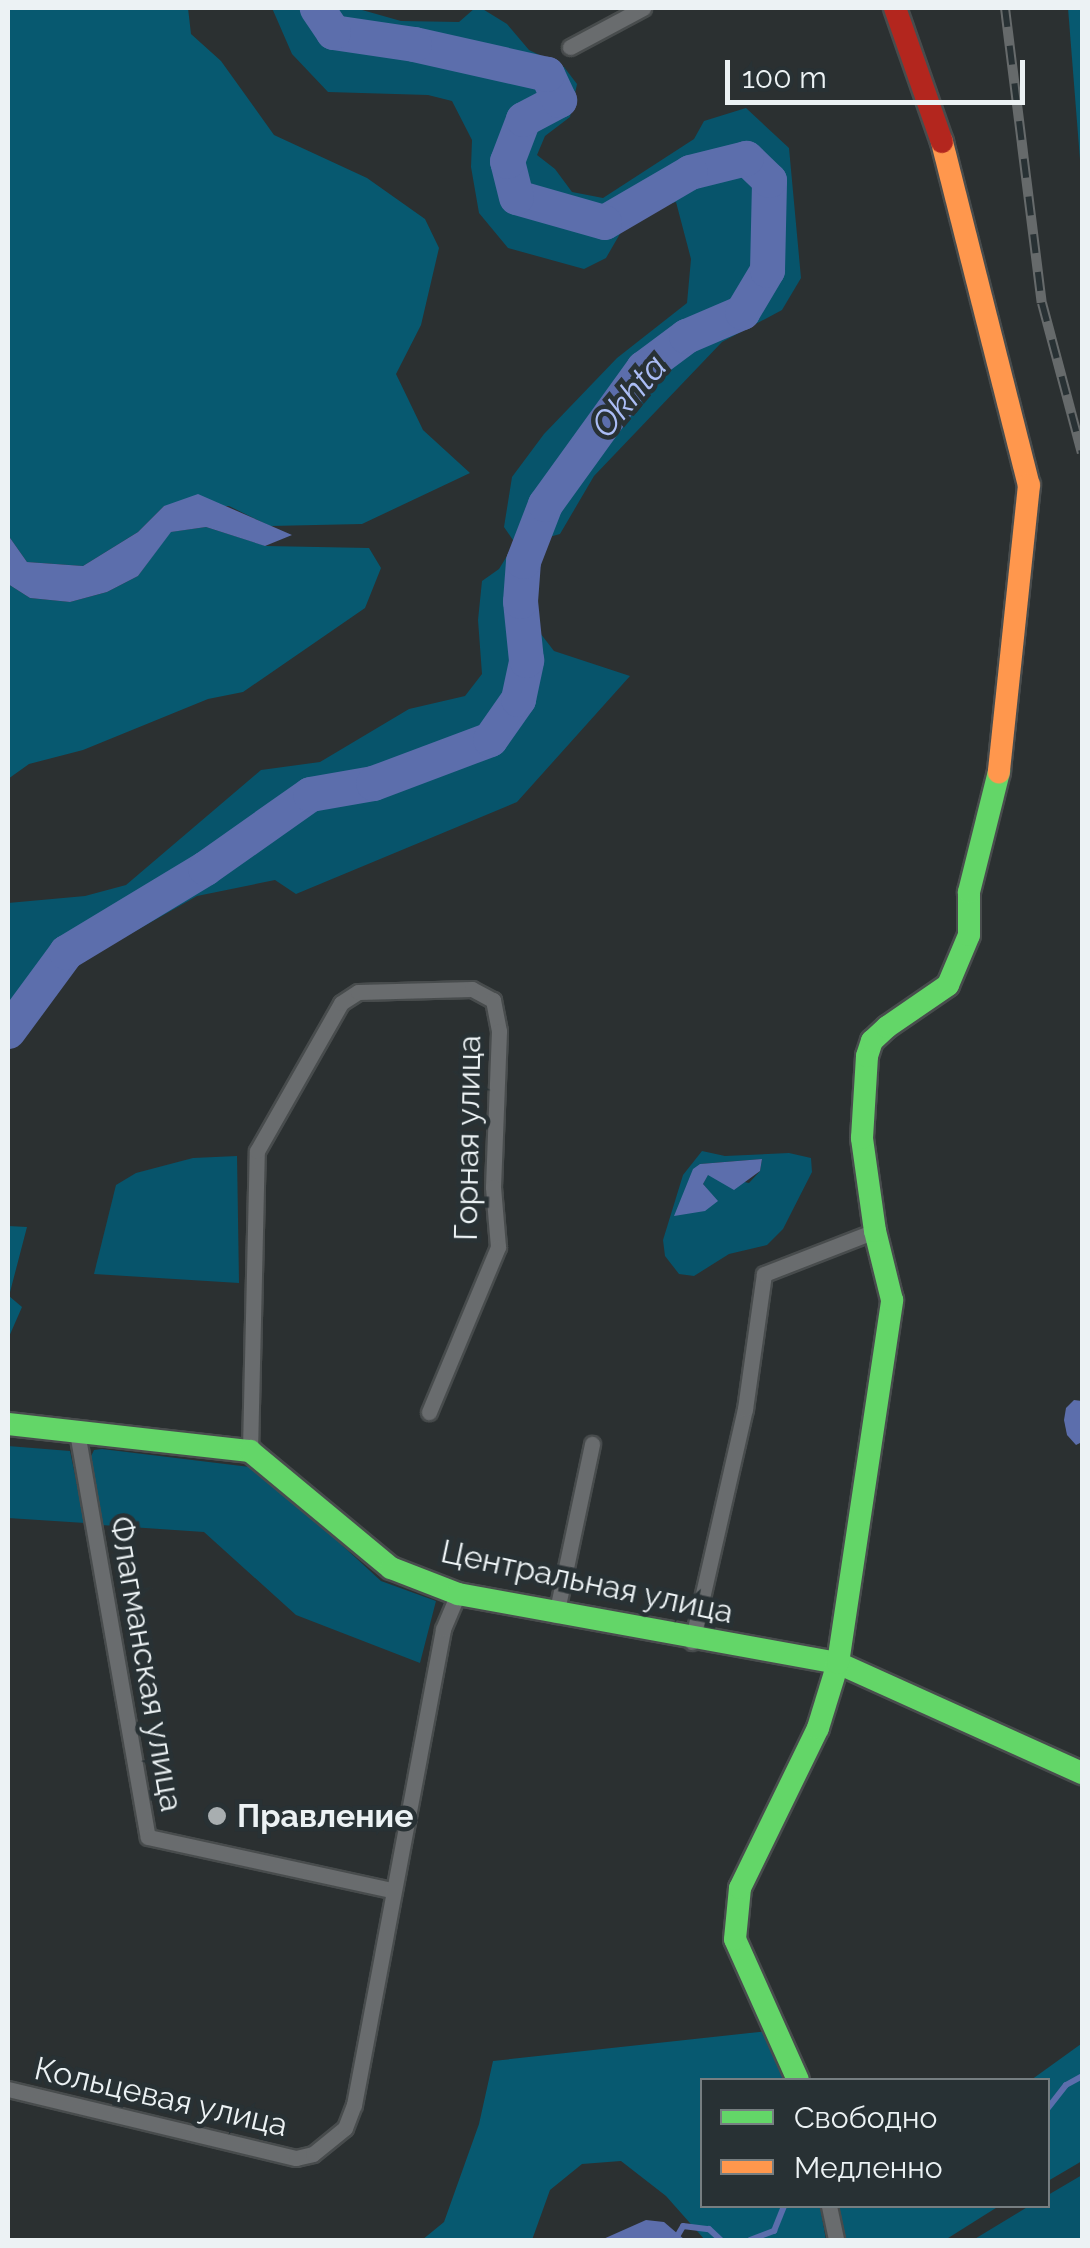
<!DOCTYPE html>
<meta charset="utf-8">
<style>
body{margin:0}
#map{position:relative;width:1090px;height:2248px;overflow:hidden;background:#2b3031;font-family:Raleway,sans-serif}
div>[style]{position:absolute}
.green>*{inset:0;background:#07546b}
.forest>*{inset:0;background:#075970}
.water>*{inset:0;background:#5c6eac}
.stream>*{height:6px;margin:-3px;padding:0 3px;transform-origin:3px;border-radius:3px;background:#5c6eac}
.river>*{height:35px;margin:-17.5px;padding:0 17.5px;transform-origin:17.5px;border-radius:17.5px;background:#5c6eac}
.roads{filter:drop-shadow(2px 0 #484c4d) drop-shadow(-2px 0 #484c4d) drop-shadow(0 2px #484c4d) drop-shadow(0 -2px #484c4d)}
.street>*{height:15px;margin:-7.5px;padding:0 7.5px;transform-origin:7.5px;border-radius:7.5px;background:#696c6e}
.fast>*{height:22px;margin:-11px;padding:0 11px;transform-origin:11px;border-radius:11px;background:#63d668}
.slow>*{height:22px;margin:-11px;padding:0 11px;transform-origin:11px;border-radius:11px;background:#ff974d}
.jam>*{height:22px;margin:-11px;padding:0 11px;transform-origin:11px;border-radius:11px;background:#b3261e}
.rail>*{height:10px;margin-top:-5px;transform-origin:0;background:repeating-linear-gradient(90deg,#283134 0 19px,#666a6b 0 38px);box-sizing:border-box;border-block:2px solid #666a6b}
.dots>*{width:28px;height:28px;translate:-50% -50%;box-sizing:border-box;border:5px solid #283134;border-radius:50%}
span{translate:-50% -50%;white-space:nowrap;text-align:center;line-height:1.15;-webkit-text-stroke:9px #283134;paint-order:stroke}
.street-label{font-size:32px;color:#ecf2f4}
.poi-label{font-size:32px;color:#ecf2f4;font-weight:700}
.left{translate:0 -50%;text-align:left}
.water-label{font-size:35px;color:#abbdf5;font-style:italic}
.frame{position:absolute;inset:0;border:10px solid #ecf2f4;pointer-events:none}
.legend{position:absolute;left:700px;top:2078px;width:350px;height:130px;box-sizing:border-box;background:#283134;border:2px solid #767e81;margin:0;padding:12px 18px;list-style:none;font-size:30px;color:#ecf2f4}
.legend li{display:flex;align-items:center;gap:20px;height:50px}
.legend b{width:50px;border:2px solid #767e81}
.scale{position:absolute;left:725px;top:60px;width:300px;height:45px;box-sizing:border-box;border:5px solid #ecf2f4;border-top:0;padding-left:12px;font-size:30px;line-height:35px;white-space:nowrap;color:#ecf2f4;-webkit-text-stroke:8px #283134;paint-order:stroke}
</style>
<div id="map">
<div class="green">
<i style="clip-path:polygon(272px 8px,355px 8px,401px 21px,459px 22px,475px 8px,481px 8px,507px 24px,529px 50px,564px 67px,577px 84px,570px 117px,545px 136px,537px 155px,555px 169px,572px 192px,603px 198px,694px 139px,704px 121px,746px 108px,789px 148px,801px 278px,782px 310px,722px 342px,594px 476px,560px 534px,531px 542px,539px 561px,537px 629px,554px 651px,630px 676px,517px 802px,296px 894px,275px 880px,197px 896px,79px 963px,8px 1051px,8px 903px,85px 896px,126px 885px,261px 770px,320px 762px,409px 709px,465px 696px,482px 674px,478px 620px,482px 581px,499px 569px,515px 543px,504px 527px,512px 477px,544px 434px,617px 358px,687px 303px,691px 259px,676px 202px,645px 210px,621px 232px,606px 258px,584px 269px,508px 248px,479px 213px,471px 167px,472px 140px,452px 101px,428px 95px,328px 92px,292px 54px)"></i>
<i style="clip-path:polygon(evenodd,702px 1151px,725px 1156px,789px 1153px,811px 1158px,812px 1172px,783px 1229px,767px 1245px,729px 1254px,694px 1276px,679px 1274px,665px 1256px,663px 1240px,683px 1175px,702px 1151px,762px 1159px,760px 1171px,749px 1183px,708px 1174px,703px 1184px,717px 1201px,675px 1215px,700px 1164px,762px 1159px)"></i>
<i style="clip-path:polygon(237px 1156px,239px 1283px,94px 1274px,116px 1185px,136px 1173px,193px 1158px)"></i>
<i style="clip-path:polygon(8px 1446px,70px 1451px,85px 1523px,8px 1518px)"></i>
<i style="clip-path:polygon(102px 1449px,258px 1468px,381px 1581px,436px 1601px,420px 1663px,296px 1615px,204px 1532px,101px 1525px,87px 1465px,94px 1450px)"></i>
<i style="clip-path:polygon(1082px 2175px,1082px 2240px,973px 2240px,1029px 2206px,1048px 2206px,1048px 2195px)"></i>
</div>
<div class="forest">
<i style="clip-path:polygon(8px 8px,188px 8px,191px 34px,221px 61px,274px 135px,367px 178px,425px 219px,439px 248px,421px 325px,396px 374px,423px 430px,470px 473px,362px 524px,270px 526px,229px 506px,164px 506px,138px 532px,83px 566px,27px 562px,8px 535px)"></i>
<i style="clip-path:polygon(1068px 8px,1082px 8px,1082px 185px)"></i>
<i style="clip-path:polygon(206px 527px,266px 546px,369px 548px,381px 568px,365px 608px,243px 692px,208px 699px,83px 750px,29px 764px,8px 779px,8px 584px,30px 598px,70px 602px,107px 592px,138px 576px,170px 532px)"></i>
<i style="clip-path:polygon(8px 1226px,27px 1227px,9px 1296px,22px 1307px,8px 1339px)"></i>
<i style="clip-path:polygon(768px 2031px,788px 2080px,702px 2080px,702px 2206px,820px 2206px,826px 2240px,705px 2240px,666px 2196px,621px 2161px,582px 2164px,550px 2190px,532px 2240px,422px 2240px,444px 2222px,479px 2124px,493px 2061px)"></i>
<i style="clip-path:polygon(1081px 2044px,1082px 2161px,1048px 2181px,1048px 2080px,1031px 2080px)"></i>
<i style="clip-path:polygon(837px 2206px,999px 2206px,945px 2240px,844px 2240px)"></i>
</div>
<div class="water">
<i style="clip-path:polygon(198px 494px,292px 535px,265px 546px,206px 527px,171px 532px,138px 576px,107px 592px,70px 602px,30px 598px,8px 584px,8px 535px,27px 562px,83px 566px,138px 532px,164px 506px)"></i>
<i style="clip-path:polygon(762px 1159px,760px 1171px,734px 1190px,708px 1175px,703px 1184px,718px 1201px,705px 1211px,674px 1216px,693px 1169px,700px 1164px)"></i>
<i style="clip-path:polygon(1074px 1400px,1082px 1401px,1082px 1442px,1076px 1445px,1067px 1435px,1064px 1420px,1066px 1408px)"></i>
<i style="clip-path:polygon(646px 2220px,664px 2222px,685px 2240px,601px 2240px)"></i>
</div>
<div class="stream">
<i style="left:1048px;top:2108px;width:29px;rotate:-52deg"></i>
<i style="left:1066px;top:2085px;width:18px;rotate:-29deg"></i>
<i style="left:675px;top:2240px;width:16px;rotate:-60deg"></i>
<i style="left:683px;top:2226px;width:26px;rotate:7deg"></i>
<i style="left:709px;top:2229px;width:16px;rotate:43deg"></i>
<i style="left:750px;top:2240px;width:26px;rotate:-21deg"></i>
<i style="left:774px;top:2231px;width:27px;rotate:-68deg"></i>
</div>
<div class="river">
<i style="left:8px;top:1031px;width:98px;rotate:-53.7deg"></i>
<i style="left:66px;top:952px;width:162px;rotate:-31.1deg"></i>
<i style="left:205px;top:868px;width:128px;rotate:-35.2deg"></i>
<i style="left:310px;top:794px;width:64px;rotate:-9.9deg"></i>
<i style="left:373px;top:783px;width:125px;rotate:-20.6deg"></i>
<i style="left:490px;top:739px;width:49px;rotate:-55deg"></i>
<i style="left:518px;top:699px;width:40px;rotate:-78deg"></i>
<i style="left:526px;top:660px;width:59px;rotate:-95.8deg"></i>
<i style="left:520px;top:601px;width:40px;rotate:-85.7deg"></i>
<i style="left:523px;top:561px;width:61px;rotate:-68.9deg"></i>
<i style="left:545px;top:504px;width:168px;rotate:-54.2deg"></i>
<i style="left:643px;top:368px;width:54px;rotate:-36.7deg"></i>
<i style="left:686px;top:336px;width:61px;rotate:-23.2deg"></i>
<i style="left:742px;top:312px;width:49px;rotate:-59.2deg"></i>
<i style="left:767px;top:270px;width:90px;rotate:-88.7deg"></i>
<i style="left:769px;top:180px;width:32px;rotate:-136deg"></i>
<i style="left:746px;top:158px;width:58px;rotate:166deg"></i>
<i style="left:690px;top:172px;width:99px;rotate:149.8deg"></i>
<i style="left:604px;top:222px;width:91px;rotate:-164.1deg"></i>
<i style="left:516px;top:197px;width:37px;rotate:-104deg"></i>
<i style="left:507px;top:161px;width:45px;rotate:-69.1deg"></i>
<i style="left:523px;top:119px;width:41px;rotate:-27.8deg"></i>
<i style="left:559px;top:100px;width:29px;rotate:-115deg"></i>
<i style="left:547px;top:74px;width:136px;rotate:-167.3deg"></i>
<i style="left:414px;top:44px;width:82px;rotate:-171.6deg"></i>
<i style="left:333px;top:32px;width:29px;rotate:-124deg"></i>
</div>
<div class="roads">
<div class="street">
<i style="left:570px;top:47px;width:83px;rotate:-28.1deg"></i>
<i style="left:77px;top:1432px;width:411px;rotate:80.1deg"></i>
<i style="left:148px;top:1837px;width:249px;rotate:12.3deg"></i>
<i style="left:250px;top:1451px;width:300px;rotate:-88.7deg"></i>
<i style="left:257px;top:1151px;width:170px;rotate:-60.4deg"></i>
<i style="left:341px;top:1003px;width:20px;rotate:-33deg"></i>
<i style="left:358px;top:992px;width:114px;rotate:-1.5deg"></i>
<i style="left:472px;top:989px;width:24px;rotate:28deg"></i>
<i style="left:493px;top:1000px;width:32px;rotate:79deg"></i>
<i style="left:499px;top:1031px;width:156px;rotate:92.2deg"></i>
<i style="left:493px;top:1187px;width:60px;rotate:85.2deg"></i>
<i style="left:498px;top:1247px;width:179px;rotate:112.7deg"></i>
<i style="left:556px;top:1615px;width:175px;rotate:-78.1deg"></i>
<i style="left:692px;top:1642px;width:239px;rotate:-77.2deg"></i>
<i style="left:745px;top:1409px;width:136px;rotate:-82deg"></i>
<i style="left:764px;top:1274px;width:119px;rotate:-21.2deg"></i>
<i style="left:8px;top:2089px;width:296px;rotate:13.5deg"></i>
<i style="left:296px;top:2158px;width:17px;rotate:-13deg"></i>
<i style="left:313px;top:2154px;width:41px;rotate:-39.1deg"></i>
<i style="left:345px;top:2128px;width:25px;rotate:-69deg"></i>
<i style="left:354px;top:2105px;width:484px;rotate:-79.4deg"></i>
<i style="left:443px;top:1629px;width:38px;rotate:-67deg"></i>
<i style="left:829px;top:2206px;width:35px;rotate:78deg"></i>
</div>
<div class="fast">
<i style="left:8px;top:1424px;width:244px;rotate:6.4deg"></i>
<i style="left:250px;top:1451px;width:183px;rotate:39.7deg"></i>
<i style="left:391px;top:1568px;width:72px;rotate:21.2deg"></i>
<i style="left:458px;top:1594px;width:386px;rotate:10.3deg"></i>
<i style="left:838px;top:1663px;width:268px;rotate:24.3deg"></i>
<i style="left:798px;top:2080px;width:154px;rotate:-114.1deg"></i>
<i style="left:735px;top:1939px;width:51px;rotate:-84.4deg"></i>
<i style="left:740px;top:1888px;width:178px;rotate:-64deg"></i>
<i style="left:818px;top:1728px;width:68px;rotate:-72.9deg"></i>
<i style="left:838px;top:1663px;width:367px;rotate:-81.5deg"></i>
<i style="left:892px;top:1300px;width:71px;rotate:-103.8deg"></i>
<i style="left:875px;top:1231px;width:94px;rotate:-98deg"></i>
<i style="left:862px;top:1138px;width:82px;rotate:-86.5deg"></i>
<i style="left:867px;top:1056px;width:16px;rotate:-72deg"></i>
<i style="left:872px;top:1041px;width:21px;rotate:-43deg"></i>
<i style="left:887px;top:1027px;width:74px;rotate:-34.5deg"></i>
<i style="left:948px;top:985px;width:54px;rotate:-67.2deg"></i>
<i style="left:969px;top:935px;width:43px;rotate:-90deg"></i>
<i style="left:969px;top:892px;width:124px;rotate:-76deg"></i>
</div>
<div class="slow">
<i style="left:942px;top:142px;width:354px;rotate:75.8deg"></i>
<i style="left:1029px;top:485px;width:289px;rotate:96deg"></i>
</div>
<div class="jam">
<i style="left:895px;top:8px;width:142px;rotate:70.7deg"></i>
</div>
</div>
<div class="rail">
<i style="left:1005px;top:8px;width:297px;rotate:82.9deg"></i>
<i style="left:1042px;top:303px;width:155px;rotate:75.1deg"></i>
</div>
<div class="dots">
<i style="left:217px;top:1816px;background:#a8aeb0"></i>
</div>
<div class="street-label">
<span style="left:468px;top:1138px;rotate:-89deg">Горная улица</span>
<span style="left:587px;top:1582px;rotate:12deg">Центральная улица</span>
<span style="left:146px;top:1664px;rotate:80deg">Флагманская улица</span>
<span style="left:161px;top:2097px;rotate:13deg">Кольцевая улица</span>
</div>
<div class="poi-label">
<span class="left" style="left:237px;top:1816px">Правление</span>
</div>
<div class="water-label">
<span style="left:629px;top:396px;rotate:-50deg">Okhta</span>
</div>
<div class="frame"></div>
<ul class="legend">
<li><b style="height:12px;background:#63d668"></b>Свободно</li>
<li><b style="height:12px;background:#ff974d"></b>Медленно</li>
</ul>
<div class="scale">100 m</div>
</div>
